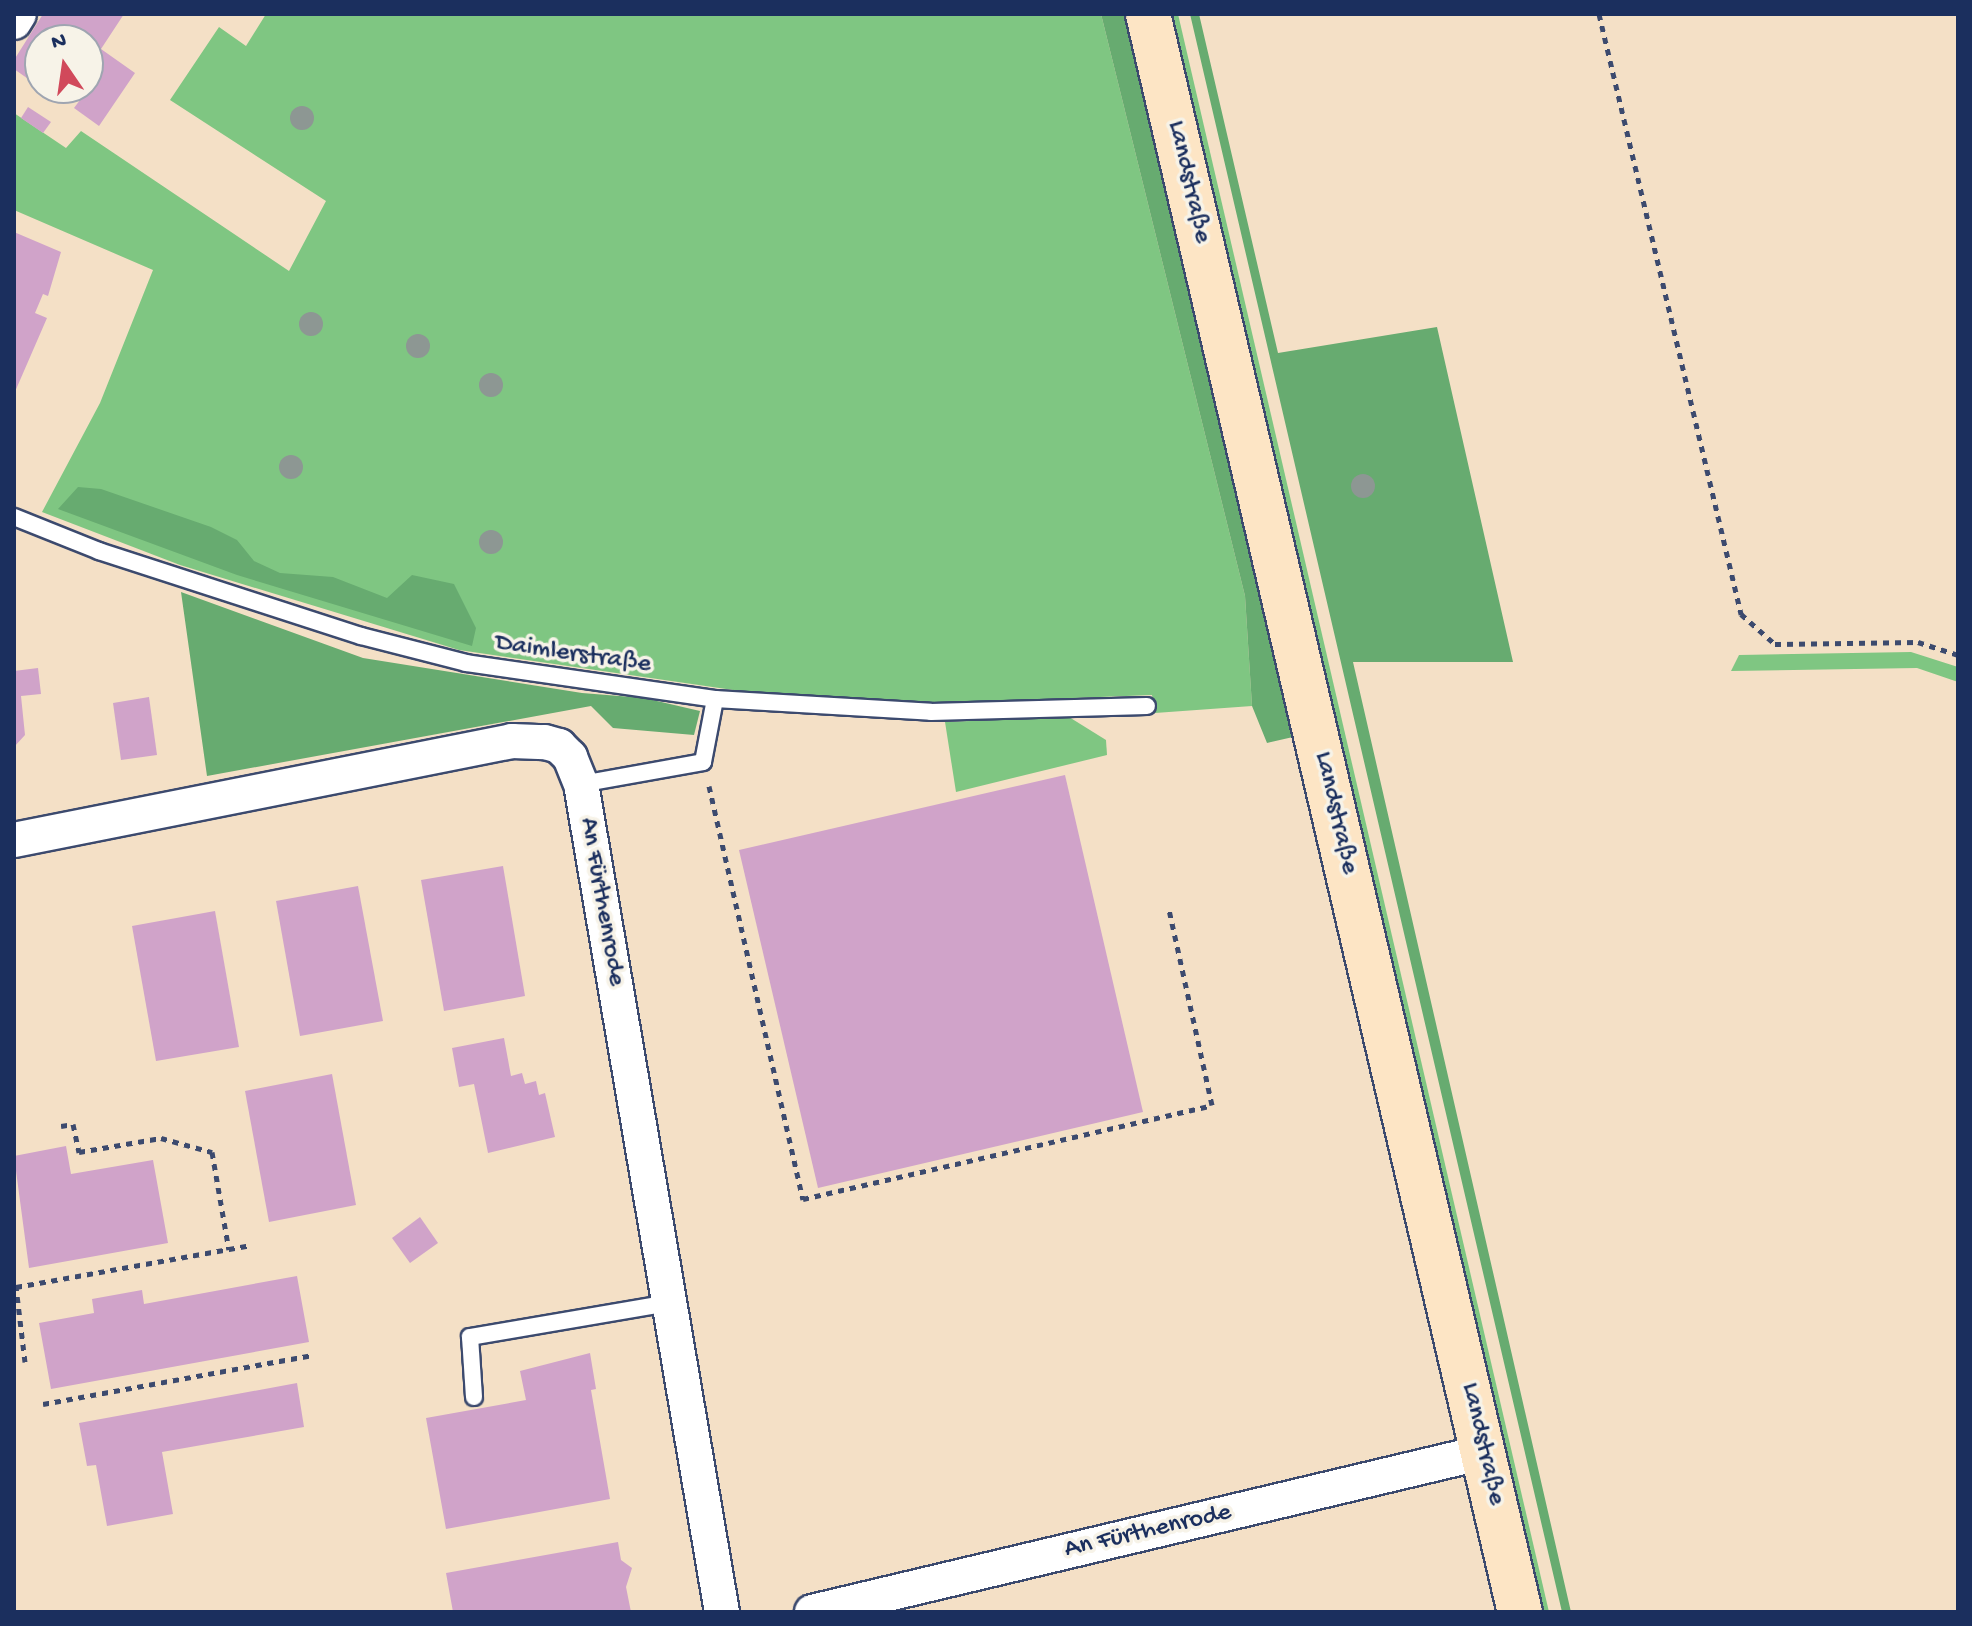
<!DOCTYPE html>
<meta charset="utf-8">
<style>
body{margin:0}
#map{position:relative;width:1972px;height:1626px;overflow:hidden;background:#f4e0c6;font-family:"Gochi Hand",sans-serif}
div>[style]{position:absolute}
.green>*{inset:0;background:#7fc682}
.forest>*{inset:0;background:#67ab70}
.building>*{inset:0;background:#d0a3c9}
.path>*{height:5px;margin-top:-2.5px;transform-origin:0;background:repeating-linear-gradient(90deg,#3c4a6e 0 6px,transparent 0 12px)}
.roads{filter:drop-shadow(2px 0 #3c4a6e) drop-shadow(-2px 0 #3c4a6e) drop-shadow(0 2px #3c4a6e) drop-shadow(0 -2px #3c4a6e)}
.lane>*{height:16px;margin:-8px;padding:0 8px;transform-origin:8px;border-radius:8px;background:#fff}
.street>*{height:34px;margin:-17px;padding:0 17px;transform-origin:17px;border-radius:17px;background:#fff}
.secondary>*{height:44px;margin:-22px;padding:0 22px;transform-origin:22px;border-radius:22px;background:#fde5c5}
.trees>*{width:24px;height:24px;margin:-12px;border-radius:50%;background:#8d9793}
span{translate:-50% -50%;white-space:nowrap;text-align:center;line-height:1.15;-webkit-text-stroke:7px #f7f3e8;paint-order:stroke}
.street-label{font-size:26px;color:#1b2f5e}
.frame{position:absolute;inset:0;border:16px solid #1b2f5e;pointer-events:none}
.north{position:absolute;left:24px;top:24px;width:80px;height:80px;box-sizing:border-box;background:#f7f3e8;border:2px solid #9fa5b1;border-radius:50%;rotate:347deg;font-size:22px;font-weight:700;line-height:32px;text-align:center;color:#1b2f5e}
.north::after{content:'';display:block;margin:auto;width:28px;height:36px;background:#d1495b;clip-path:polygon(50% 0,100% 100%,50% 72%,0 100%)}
</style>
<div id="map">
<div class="green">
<i style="clip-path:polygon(266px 14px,1101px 14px,1245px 596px,1252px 706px,1155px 713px,1152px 695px,922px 704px,767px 695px,459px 650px,180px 565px,42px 512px,100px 403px,153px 270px,14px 210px,14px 113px,66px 148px,81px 131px,289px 271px,326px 201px,170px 100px,219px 27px,246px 46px)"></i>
<i style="clip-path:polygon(1167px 14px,1178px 14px,1549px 1612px,1537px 1612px)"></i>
<i style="clip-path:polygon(1911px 652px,1958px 667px,1958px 682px,1917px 668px,1731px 671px,1739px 655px)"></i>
<i style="clip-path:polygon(1069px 717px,1106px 740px,1107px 755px,956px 792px,945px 722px)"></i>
</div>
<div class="forest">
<i style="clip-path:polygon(1101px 14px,1128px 14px,1293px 737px,1267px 743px,1252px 706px,1245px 596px)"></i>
<i style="clip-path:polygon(1190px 14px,1199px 14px,1278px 353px,1437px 327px,1513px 662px,1353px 662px,1571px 1612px,1562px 1612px)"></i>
<i style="clip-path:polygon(78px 487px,101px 489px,211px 527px,237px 540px,254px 561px,280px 573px,333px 577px,387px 598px,412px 575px,454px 584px,476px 628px,472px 646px,237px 575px,58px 509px)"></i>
<i style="clip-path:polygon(181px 592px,363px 658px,582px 693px,644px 698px,700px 711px,694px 735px,613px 728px,591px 706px,207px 776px)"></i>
</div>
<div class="building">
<i style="clip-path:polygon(43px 14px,124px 14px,101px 49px,135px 73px,99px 126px,74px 108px,98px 76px,88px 69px,88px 40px,40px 40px,40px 75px,34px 83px,14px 69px,14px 60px)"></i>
<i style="clip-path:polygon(28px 107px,51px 122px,43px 133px,21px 118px)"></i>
<i style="clip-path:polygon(14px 232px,61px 252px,48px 296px,43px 294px,35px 313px,47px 318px,14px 394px)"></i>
<i style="clip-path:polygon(38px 668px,41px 694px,21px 696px,25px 735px,14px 747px,14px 671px)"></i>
<i style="clip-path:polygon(149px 697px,157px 755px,121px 760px,113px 703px)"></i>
<i style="clip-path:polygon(1065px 775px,1143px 1112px,818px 1188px,739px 850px)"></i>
<i style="clip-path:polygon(503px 866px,525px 996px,444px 1011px,421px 880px)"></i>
<i style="clip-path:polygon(358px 886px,383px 1021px,300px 1036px,276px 901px)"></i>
<i style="clip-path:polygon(215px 911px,239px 1047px,156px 1061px,132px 926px)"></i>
<i style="clip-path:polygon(504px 1038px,511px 1076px,522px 1073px,525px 1084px,536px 1081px,539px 1095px,545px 1093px,555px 1137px,488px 1153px,474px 1084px,459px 1087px,452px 1048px)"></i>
<i style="clip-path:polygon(332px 1074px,356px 1205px,269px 1222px,245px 1091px)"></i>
<i style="clip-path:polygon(66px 1146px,71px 1174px,153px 1160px,168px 1243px,29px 1268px,14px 1156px)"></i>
<i style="clip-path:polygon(420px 1217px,438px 1243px,410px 1263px,392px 1238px)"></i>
<i style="clip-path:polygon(297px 1276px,309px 1342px,51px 1389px,39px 1323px,94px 1313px,92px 1299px,142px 1290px,144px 1304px)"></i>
<i style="clip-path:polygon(590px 1353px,596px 1389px,591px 1390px,610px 1499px,446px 1529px,426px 1418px,526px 1400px,520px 1371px)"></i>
<i style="clip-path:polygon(297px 1383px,304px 1427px,162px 1452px,173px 1514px,107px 1526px,96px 1465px,87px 1466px,79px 1423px)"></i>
<i style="clip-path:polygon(618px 1542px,621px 1560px,632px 1568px,626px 1587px,631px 1612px,453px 1612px,446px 1573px)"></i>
</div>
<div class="path">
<i style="left:1599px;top:14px;width:617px;rotate:76.68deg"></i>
<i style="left:1741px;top:614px;width:45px;rotate:41.4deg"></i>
<i style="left:1775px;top:644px;width:143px;rotate:-0.8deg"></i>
<i style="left:1918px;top:642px;width:42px;rotate:18deg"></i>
<i style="left:709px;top:786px;width:424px;rotate:77.2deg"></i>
<i style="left:803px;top:1199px;width:420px;rotate:-12.9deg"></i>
<i style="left:1212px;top:1105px;width:201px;rotate:-102.4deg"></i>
<i style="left:61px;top:1126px;width:12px;rotate:-9deg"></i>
<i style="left:73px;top:1124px;width:29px;rotate:78deg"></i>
<i style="left:79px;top:1152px;width:83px;rotate:-9.7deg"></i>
<i style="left:161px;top:1138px;width:53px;rotate:15.4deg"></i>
<i style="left:212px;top:1152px;width:99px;rotate:80.2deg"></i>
<i style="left:25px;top:1362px;width:76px;rotate:-96.8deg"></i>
<i style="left:16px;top:1287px;width:235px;rotate:-10.1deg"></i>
<i style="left:43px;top:1404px;width:273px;rotate:-10.3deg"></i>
</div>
<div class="roads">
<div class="lane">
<i style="left:14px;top:517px;width:92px;rotate:21.8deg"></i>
<i style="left:99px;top:551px;width:275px;rotate:18deg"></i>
<i style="left:361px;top:636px;width:108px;rotate:14.4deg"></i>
<i style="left:466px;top:663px;width:252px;rotate:8.2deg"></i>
<i style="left:715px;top:699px;width:216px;rotate:3.4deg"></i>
<i style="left:931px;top:712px;width:216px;rotate:-1.6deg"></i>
<i style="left:581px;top:784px;width:124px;rotate:-10.2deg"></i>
<i style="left:703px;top:762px;width:64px;rotate:-79.2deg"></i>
<i style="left:474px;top:1397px;width:60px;rotate:-93.8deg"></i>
<i style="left:470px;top:1337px;width:202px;rotate:-9.7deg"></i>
</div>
<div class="street">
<i style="left:14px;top:22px;width:9px;rotate:-58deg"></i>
<i style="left:14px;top:840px;width:508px;rotate:-11.24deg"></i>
<i style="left:512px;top:741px;width:33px;rotate:2deg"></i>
<i style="left:545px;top:742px;width:15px;rotate:16deg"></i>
<i style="left:559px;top:746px;width:16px;rotate:45deg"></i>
<i style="left:570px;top:757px;width:29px;rotate:68deg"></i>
<i style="left:581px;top:784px;width:840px;rotate:80.34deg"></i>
<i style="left:812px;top:1612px;width:691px;rotate:-13.39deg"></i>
</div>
<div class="secondary">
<i style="left:1148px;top:14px;width:1641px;rotate:76.9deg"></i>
</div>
</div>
<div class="trees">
<i style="left:302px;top:118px"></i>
<i style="left:311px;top:324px"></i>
<i style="left:418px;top:346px"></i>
<i style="left:491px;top:385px"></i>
<i style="left:291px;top:467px"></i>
<i style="left:1363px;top:486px"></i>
<i style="left:491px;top:542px"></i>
</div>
<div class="street-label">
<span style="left:1188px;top:182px;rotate:77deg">Landstraße</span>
<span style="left:573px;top:655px;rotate:8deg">Daimlerstraße</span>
<span style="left:1335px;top:813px;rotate:77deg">Landstraße</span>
<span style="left:601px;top:902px;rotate:80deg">An Fürthenrode</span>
<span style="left:1482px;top:1444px;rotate:77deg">Landstraße</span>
<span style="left:1148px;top:1532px;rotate:-13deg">An Fürthenrode</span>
</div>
<div class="frame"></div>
<div class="north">N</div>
</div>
